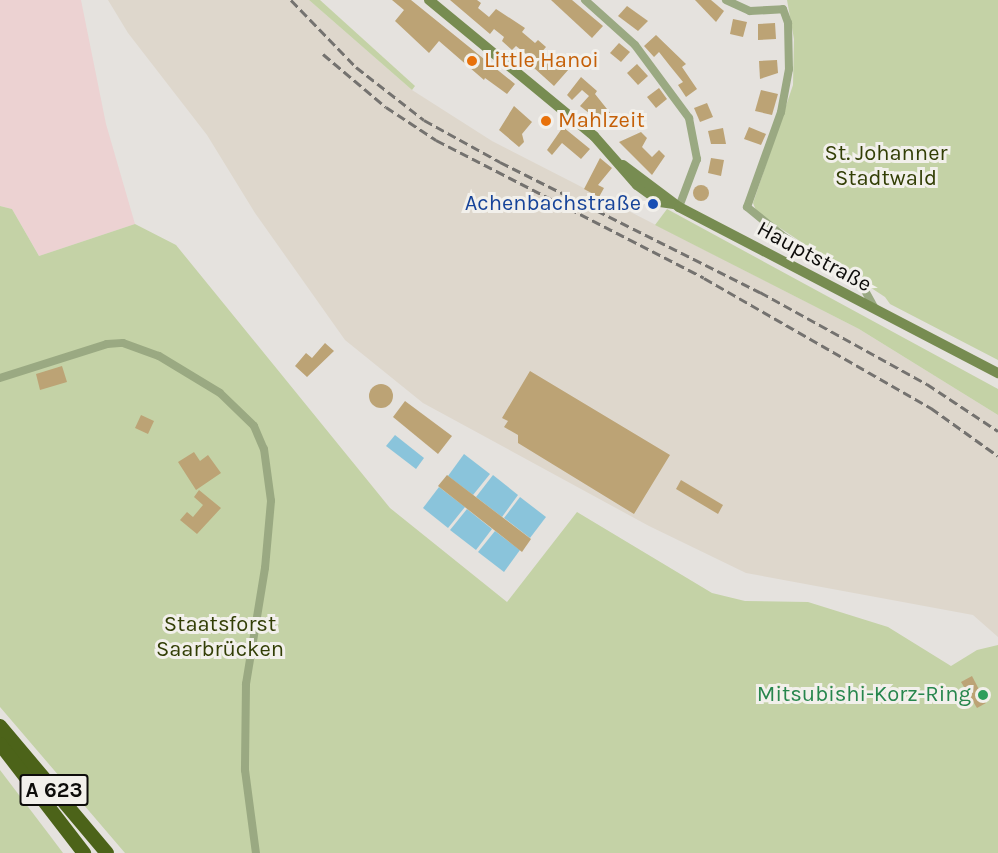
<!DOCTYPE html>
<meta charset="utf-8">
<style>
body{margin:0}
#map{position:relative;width:998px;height:853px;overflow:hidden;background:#e5e2de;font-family:Karla,sans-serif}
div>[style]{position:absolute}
.industrial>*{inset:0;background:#ecd2d2}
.built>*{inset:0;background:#ded7cc}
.green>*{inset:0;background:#c4d2a6}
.water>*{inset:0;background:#8ac4db}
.building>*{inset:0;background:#bca375}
.round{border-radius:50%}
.street>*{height:8px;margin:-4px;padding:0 4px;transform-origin:4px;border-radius:4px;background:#9aa982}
.secondary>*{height:10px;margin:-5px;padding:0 5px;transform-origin:5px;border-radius:5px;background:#778c51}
.highway>*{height:14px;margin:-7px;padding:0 7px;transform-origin:7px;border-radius:7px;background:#4c6319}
.rail>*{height:3px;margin-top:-1.5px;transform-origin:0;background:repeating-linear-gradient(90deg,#74726f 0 9px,transparent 0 13.5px)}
.dots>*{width:16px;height:16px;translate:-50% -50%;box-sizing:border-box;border:3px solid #f2f0eb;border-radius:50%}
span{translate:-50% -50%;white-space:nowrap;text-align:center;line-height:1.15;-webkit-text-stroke:6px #f2f0eb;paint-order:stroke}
.shield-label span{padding:2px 4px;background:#f2f0eb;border:2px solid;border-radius:4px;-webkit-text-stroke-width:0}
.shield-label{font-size:21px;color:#0d0c0a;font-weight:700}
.food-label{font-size:22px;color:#c56008}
.left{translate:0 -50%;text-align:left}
.park-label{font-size:22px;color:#323e05}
.transit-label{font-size:22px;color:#164399}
.right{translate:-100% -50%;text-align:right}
.street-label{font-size:22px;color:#0d0c0a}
.leisure-label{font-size:22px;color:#27864d}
</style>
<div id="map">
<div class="industrial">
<i style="clip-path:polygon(0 0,81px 0,106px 124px,135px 224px,39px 256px,12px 209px,0 206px)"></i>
</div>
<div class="built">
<i style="clip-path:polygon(108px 0,309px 0,412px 90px,492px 141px,859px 329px,998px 415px,998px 637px,973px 615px,746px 573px,649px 526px,423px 403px,345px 340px,255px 213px,207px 135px,128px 33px)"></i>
</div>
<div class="green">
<i style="clip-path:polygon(309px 0,320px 0,415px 86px,412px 90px)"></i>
<i style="clip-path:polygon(787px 0,998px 0,998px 360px,890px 304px,885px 297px,757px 213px,753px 203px,793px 85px,794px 39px)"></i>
<i style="clip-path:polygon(0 206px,12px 209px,39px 256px,135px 224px,176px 245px,390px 508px,507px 602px,577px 512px,712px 593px,745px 601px,808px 602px,888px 627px,951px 666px,977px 650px,998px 645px,998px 853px,125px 853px,0 707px)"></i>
<i style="clip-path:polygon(667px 209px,998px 389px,998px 415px,859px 329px,655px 225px)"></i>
<i style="clip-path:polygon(0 770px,51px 837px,63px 853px,0 853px)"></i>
</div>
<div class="water">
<i style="clip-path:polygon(395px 435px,424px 458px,416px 469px,386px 446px)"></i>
<i style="clip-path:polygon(464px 454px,490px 474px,473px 495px,448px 476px)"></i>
<i style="clip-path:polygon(493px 475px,518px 495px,502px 517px,476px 497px)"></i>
<i style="clip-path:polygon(439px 487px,465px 507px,448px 528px,423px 508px)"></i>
<i style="clip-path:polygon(520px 497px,546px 517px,530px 538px,504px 518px)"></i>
<i style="clip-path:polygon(467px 509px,492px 529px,476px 550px,450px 530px)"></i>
<i style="clip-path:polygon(495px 531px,520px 550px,504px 572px,478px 552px)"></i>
</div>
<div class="building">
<i style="clip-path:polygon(392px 0,411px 0,515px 84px,507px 94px,485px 78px,484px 80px,439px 41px,429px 53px,395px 21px,404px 10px)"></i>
<i style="clip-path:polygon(450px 0,477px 0,481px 3px,478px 8px,489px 17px,496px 9px,525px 28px,522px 32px,535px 43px,538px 40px,546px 47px,540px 54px,555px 67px,560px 61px,569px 69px,554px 86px,523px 58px,526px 54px,516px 46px,512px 50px,502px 41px,504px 37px,494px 29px,490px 34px)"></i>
<i style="clip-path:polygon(551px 0,572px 0,603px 26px,592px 38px)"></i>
<i style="clip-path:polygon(695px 0,711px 0,724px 11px,716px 22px)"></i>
<i style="clip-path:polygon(627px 6px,648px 21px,638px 31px,618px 16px)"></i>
<i style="clip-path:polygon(733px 19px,747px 22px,743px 37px,730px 34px)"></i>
<i style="clip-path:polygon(775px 23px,776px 39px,758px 40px,758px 24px)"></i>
<i style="clip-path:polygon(656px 35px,686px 64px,682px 67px,697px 89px,686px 97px,678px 85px,683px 82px,670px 66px,659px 52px,654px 57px,644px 46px)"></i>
<i style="clip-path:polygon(619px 43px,630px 52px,621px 62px,610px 53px)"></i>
<i style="clip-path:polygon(777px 60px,778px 73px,760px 79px,759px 61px)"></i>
<i style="clip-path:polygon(637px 64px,648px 76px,638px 85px,627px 73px)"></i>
<i style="clip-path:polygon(581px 77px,597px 91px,595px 94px,615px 119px,608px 128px,580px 106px,589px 96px,582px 90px,572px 100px,567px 95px)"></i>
<i style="clip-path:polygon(659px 88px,667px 99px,656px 108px,647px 97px)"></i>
<i style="clip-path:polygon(761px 90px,778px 94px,772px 115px,755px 111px)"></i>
<i style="clip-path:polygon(707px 103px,713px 117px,700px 122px,694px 108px)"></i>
<i style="clip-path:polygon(514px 106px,532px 122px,522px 134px,524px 142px,519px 147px,499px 130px)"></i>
<i style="clip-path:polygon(563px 127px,590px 149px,581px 159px,562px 143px,552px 155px,547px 150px)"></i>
<i style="clip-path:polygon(749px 127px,766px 134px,761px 145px,744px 139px)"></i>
<i style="clip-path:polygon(723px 128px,726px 144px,711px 144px,708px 131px)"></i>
<i style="clip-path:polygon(641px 132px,647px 138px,642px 147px,652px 157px,659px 150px,665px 156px,652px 175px,619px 142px)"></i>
<i style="clip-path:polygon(600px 158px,612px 168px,598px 185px,604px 188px,599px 197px,584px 189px)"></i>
<i style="clip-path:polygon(711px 158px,724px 160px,721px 176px,708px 173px)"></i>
<i class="round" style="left:693px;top:185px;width:16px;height:16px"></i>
<i style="clip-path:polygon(325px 343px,334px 351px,307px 377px,295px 366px,306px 353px,312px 358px)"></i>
<i style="clip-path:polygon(62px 366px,67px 382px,40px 390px,36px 374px)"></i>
<i style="clip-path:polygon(530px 371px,670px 455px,634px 514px,518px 443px,518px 435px,504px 427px,508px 421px,502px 418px)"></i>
<i class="round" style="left:369px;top:384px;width:24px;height:24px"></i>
<i style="clip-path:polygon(405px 401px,452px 436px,438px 454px,393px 417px)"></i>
<i style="clip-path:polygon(141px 415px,154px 421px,148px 434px,135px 428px)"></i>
<i style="clip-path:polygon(194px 452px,200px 461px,208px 455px,221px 473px,196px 490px,178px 462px)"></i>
<i style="clip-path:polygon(447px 475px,531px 539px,522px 552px,438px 486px)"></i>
<i style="clip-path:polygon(681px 480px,723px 505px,718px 514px,676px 489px)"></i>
<i style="clip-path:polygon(199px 490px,221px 508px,197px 534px,180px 520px,187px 512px,193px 517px,203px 505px,194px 497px)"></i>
<i style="clip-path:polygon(972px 676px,986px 703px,977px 708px,961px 682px)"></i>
</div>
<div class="street">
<i style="left:585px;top:0;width:67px;rotate:42deg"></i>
<i style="left:635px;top:45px;width:91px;rotate:53.5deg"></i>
<i style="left:689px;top:118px;width:42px;rotate:79deg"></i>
<i style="left:697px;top:159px;width:51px;rotate:110.6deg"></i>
<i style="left:726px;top:0;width:26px;rotate:25deg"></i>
<i style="left:750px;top:11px;width:33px;rotate:-3deg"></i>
<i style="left:783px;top:9px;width:15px;rotate:70deg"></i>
<i style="left:788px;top:23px;width:46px;rotate:88.8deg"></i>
<i style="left:789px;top:69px;width:44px;rotate:100.5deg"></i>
<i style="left:781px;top:112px;width:101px;rotate:109.7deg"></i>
<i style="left:747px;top:207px;width:48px;rotate:39deg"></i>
<i style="left:784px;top:237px;width:93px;rotate:32.3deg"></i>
<i style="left:863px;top:287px;width:25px;rotate:61deg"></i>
<i style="left:0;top:378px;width:112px;rotate:-17.6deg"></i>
<i style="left:107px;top:344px;width:16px;rotate:-4deg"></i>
<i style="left:123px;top:343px;width:38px;rotate:20deg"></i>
<i style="left:159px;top:356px;width:71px;rotate:31.2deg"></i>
<i style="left:220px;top:393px;width:47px;rotate:44.1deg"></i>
<i style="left:254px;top:426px;width:25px;rotate:67deg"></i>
<i style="left:264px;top:449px;width:52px;rotate:82.3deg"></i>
<i style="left:271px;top:501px;width:67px;rotate:95.1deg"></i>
<i style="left:265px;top:568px;width:118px;rotate:99.3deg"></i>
<i style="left:246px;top:684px;width:86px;rotate:90.7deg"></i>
<i style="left:245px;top:770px;width:84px;rotate:82.5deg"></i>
</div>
<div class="secondary">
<i style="left:429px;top:0;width:214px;rotate:39.5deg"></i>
<i style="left:594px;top:136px;width:65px;rotate:48.7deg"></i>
<i style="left:637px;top:185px;width:29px;rotate:36deg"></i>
<i style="left:660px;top:202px;width:14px;rotate:8deg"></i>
<i style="left:623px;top:165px;width:70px;rotate:36.9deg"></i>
<i style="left:679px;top:207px;width:360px;rotate:27.5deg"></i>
</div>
<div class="highway">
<i style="left:0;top:726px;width:166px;rotate:49.9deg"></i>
<i style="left:0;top:744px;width:138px;rotate:52.4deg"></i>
</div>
<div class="rail">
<i style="left:291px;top:0;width:93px;rotate:45.9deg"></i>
<i style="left:356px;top:67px;width:86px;rotate:37.9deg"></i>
<i style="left:424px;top:120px;width:87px;rotate:28.9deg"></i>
<i style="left:500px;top:162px;width:291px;rotate:26.6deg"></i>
<i style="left:760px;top:292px;width:191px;rotate:28.9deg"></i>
<i style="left:927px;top:384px;width:85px;rotate:33.5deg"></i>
<i style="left:323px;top:54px;width:82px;rotate:40.1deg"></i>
<i style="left:386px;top:107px;width:60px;rotate:33.4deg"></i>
<i style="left:436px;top:140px;width:301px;rotate:27.2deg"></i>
<i style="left:704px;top:278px;width:262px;rotate:29.8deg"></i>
<i style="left:931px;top:408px;width:82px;rotate:35.6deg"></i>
</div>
<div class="dots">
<i style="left:472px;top:61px;background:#e8710a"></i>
<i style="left:546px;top:121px;background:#e8710a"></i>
<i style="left:653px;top:204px;background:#1a4fb4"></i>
<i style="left:983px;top:695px;background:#2e9e5b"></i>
</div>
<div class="shield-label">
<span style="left:54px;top:790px">A 623</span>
</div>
<div class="food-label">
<span class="left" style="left:484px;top:61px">Little Hanoi</span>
<span class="left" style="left:558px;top:121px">Mahlzeit</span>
</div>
<div class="park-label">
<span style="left:886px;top:166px">St. Johanner<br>Stadtwald</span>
<span style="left:220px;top:637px">Staatsforst<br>Saarbrücken</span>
</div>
<div class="transit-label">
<span class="right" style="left:641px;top:204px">Achenbachstraße</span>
</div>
<div class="street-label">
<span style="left:814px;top:257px;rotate:28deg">Hauptstraße</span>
</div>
<div class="leisure-label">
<span class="right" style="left:971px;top:695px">Mitsubishi-Korz-Ring</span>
</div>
</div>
